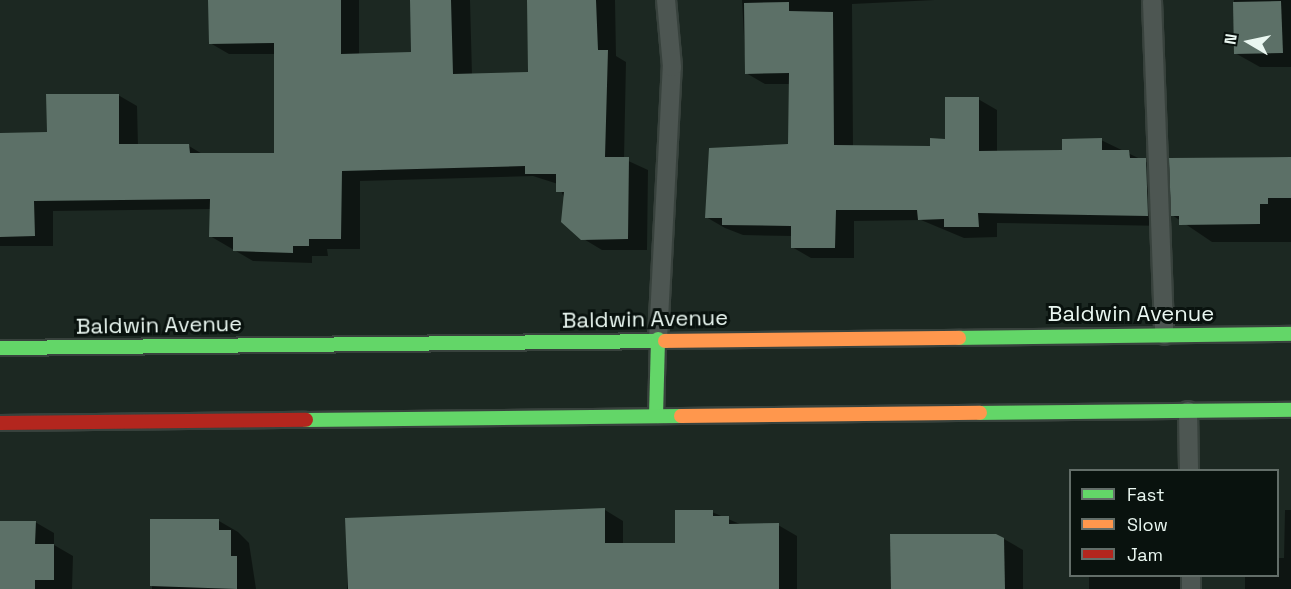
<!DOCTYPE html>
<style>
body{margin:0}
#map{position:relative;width:1291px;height:589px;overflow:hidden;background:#1c2822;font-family:"Space Grotesk",sans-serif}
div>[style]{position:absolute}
.shadow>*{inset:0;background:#0007}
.building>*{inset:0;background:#5c7067}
.roads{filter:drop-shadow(2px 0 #38423d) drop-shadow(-2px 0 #38423d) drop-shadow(0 2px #38423d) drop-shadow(0 -2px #38423d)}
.lane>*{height:18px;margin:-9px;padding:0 9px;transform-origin:9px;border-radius:9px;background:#4d5652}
.fast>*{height:14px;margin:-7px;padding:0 7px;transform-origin:7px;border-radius:7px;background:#63d668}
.slow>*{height:14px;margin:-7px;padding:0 7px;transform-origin:7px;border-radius:7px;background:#ff974d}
.jam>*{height:14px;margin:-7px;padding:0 7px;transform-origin:7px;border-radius:7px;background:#b3261e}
span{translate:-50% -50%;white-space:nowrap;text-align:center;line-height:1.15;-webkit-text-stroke:6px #09120e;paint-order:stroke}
.street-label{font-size:22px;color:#eaf7f1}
.legend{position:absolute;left:1069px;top:469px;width:210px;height:108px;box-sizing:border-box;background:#09120e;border:2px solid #636e69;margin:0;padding:8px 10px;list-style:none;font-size:18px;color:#eaf7f1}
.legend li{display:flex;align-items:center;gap:12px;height:30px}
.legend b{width:30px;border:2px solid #636e69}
.north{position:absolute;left:1219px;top:12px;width:60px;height:60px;-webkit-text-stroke:4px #09120e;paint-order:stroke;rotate:279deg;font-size:16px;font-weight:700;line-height:24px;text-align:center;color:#eaf7f1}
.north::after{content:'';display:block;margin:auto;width:21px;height:27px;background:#eaf7f1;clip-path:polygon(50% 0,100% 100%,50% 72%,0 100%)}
</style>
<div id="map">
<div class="shadow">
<i style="clip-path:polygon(209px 0,359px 0,359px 55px,413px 54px,412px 0,470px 0,472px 75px,529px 73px,543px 0,615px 0,616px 56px,626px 62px,624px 159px,648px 170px,647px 250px,602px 250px,582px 238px,558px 184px,533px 176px,360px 181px,360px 249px,327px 249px,328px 256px,312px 256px,312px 263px,253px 261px,210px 236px,211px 209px,53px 211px,53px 246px,0 246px,0 135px,49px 134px,118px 95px,137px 106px,138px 146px,189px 146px,204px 155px,276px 155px,276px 54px,229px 54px,210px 43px)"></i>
<i style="clip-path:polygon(742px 0,935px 0,852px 4px,853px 147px,931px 147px,947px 140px,978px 99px,997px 110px,997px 153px,1064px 152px,1101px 140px,1165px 171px,1167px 226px,997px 223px,997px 237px,964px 238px,921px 220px,854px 221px,854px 258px,811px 258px,792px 247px,792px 236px,743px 235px,725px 228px,706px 217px,789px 145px,790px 84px,765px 84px,746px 73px)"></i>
<i style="clip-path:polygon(1234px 0,1291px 0,1291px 67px,1260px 67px,1235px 53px)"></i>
<i style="clip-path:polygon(1291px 171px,1291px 242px,1212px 242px,1172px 215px)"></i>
<i style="clip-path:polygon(605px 510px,623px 521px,623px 545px,677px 545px,712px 512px,742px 525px,778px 525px,797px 536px,797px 589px,347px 589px,347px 519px)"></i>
<i style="clip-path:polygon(1285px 510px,1291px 510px,1291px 589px,1245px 589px,1245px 576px,1278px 576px,1278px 558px,1284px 558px)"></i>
<i style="clip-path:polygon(151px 521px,219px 521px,238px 532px,249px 543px,256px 589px,152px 589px)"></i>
<i style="clip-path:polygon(35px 522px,54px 533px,54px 545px,73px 556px,72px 589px,0 589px,0 523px)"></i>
<i style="clip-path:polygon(892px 536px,1004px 539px,1023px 550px,1023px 589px,892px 589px)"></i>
<i style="clip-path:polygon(1089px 576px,1183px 576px,1183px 589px,1089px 589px)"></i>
</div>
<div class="building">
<i style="clip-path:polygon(208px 0,341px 0,341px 54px,411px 52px,410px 0,451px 0,453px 74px,528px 72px,527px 0,596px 0,598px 50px,608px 50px,605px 157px,629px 157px,628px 239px,581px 240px,561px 222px,564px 192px,556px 192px,556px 174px,525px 174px,525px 166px,342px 171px,341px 239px,309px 239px,309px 246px,293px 246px,293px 253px,233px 251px,233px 237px,209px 237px,210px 199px,34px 201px,35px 236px,0 237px,0 133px,47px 132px,46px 94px,119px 94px,119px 144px,189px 144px,190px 153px,274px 153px,274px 43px,209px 44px)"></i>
<i style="clip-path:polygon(1281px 1px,1283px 53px,1234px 54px,1233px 2px)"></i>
<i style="clip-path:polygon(789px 2px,789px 11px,833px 12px,834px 145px,930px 146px,930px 138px,945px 139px,945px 97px,979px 97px,979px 151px,1062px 150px,1062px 139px,1102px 138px,1102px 150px,1129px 150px,1130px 158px,1146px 158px,1148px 216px,978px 213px,979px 227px,944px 227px,944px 219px,918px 220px,917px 210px,836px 210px,835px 248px,791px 248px,791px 226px,722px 225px,722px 218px,705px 218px,709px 148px,788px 144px,789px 73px,745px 74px,744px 3px)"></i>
<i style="clip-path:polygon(1291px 157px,1291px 198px,1268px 198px,1268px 204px,1260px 204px,1260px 224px,1179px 225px,1179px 216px,1171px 216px,1169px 158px)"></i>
<i style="clip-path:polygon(605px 508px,605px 543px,675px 543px,675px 510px,713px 510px,713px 516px,729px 516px,729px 524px,779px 523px,779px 589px,348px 589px,345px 518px)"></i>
<i style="clip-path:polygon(150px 519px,219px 519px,219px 530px,231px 530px,231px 556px,237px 556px,237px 589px,150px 586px)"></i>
<i style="clip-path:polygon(0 521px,36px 521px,35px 544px,54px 544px,54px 580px,35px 580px,35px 589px,0 589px)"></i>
<i style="clip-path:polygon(890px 534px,996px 534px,1004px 538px,1005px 589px,891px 589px)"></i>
</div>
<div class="roads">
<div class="lane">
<i style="left:1152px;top:1px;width:334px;rotate:87.9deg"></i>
<i style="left:658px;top:339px;width:272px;rotate:-87.1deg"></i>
<i style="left:672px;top:67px;width:67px;rotate:-95.1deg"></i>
<i style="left:1188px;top:411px;width:59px;rotate:89deg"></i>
<i style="left:1191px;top:576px;width:13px;rotate:90deg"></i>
</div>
<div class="fast">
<i style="left:959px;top:338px;width:332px;rotate:-0.7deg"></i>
<i style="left:0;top:348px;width:665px;rotate:-0.6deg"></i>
<i style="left:980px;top:413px;width:311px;rotate:-0.6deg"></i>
<i style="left:656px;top:416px;width:77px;rotate:-88.5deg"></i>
<i style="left:306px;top:420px;width:375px;rotate:-0.6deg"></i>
</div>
<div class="slow">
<i style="left:665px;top:341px;width:294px;rotate:-0.6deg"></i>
<i style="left:681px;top:416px;width:299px;rotate:-0.6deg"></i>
</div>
<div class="jam">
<i style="left:0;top:423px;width:306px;rotate:-0.6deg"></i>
</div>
</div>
<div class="street-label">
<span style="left:1131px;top:314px">Baldwin Avenue</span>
<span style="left:645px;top:319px;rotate:-1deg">Baldwin Avenue</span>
<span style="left:159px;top:325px;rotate:-1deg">Baldwin Avenue</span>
</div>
<ul class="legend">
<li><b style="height:8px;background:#63d668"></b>Fast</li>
<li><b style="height:8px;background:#ff974d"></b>Slow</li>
<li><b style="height:8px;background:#b3261e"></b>Jam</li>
</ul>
<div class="north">N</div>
</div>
